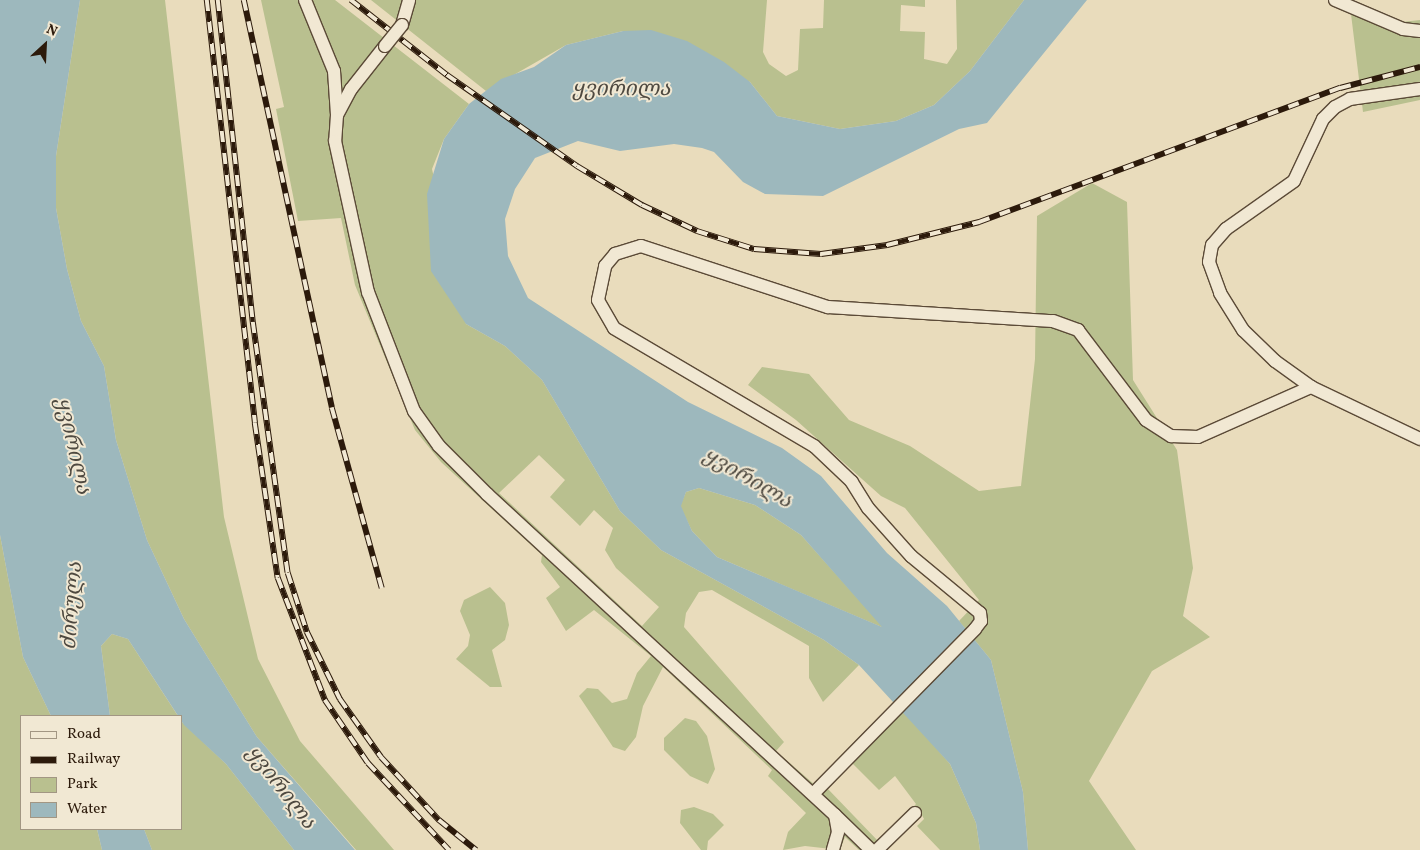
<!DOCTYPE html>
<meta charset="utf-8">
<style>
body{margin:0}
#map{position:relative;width:1420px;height:850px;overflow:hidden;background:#e9dcbc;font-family:Vollkorn,"Noto Serif Georgian",serif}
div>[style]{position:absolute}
.green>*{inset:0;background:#b9c08f}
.water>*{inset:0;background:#9db8bd}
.roads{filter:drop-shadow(1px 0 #5b4a37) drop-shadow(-1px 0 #5b4a37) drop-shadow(0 1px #5b4a37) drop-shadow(0 -1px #5b4a37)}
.minor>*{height:12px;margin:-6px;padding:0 6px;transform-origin:6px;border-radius:6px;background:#f1e8d3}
.rail>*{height:5.5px;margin-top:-2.75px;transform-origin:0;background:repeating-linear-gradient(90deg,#f1e8d3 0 11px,#2c1a0b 0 22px);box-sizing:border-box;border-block:1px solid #2c1a0b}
.bridges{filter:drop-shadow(1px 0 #5b4a37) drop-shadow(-1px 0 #5b4a37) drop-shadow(0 1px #5b4a37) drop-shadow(0 -1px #5b4a37)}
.minor-bridge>*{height:12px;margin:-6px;padding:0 6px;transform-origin:6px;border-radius:6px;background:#f1e8d3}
span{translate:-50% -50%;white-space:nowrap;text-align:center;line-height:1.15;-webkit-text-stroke:4px #f1e8d3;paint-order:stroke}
.water-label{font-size:21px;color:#4e4940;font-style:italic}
.legend{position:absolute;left:20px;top:715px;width:162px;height:115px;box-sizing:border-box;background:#f1e8d3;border:1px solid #a29683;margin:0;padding:6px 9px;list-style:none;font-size:15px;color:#2c1a0b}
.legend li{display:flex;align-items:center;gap:10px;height:25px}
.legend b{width:25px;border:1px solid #a29683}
.north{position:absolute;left:20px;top:20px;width:50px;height:50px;-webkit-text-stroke:4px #f1e8d3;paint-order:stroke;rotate:25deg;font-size:14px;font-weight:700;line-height:20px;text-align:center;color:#2c1a0b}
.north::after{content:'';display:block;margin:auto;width:18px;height:22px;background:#2c1a0b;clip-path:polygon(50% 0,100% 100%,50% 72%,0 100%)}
</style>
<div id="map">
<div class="green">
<i style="clip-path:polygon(80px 0,165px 0,224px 517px,258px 659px,300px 741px,394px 850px,356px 850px,257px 737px,184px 619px,147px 540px,116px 440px,104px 366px,81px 321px,67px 269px,56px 208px,56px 156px)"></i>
<i style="clip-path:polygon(evenodd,261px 0,335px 0,469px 104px,444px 139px,432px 169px,466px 324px,505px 346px,542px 380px,620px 511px,661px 550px,824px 640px,859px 665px,823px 702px,809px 678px,809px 646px,712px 590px,699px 592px,686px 613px,684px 627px,784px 742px,776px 751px,815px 785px,897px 703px,950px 764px,976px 823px,980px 850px,940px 850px,917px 826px,924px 819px,921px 813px,884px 850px,859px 850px,845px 837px,840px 850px,805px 846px,783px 850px,788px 832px,806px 813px,768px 776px,772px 770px,663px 667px,643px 706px,636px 737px,625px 751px,613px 747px,579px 696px,587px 688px,598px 689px,612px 703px,627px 699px,637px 673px,651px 656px,594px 610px,566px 631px,546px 598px,560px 587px,541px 562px,542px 555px,441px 462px,415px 430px,355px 285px,341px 218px,298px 221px,276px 109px,284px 107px,261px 0,539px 455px,565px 480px,550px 497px,580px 526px,594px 510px,613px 528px,605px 550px,616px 568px,659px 607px,642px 626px,499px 493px,539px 455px,261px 0,852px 763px,879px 790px,895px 776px,916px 804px,879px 842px,827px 788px,852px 763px)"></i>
<i style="clip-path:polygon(371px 0,767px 0,763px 52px,769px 64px,786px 76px,798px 70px,800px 29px,823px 28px,824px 0,925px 0,925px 7px,901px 5px,900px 31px,925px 32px,924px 59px,947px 64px,957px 49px,956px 0,1024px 0,970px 71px,934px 105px,896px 121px,840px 129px,777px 116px,750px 82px,623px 31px,566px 45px,486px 91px)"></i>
<i style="clip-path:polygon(1351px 14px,1382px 24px,1420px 20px,1420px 100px,1363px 112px)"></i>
<i style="clip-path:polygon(1092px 183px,1127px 202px,1133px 380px,1177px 450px,1193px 568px,1183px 616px,1210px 637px,1152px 671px,1089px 781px,1136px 850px,1028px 850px,1023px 792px,991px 660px,959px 621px,979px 600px,905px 508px,881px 496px,796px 420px,748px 385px,762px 367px,809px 374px,849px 420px,910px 446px,979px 491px,1021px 486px,1035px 359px,1037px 216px)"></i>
<i style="clip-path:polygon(699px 488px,755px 505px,801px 535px,884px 628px,717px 557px,692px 531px,680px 506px,686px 492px)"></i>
<i style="clip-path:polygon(0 535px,23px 657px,51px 716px,21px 716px,21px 829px,97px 829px,102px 850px,0 850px)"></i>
<i style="clip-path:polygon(490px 587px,505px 603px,509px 625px,505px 640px,492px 650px,502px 687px,490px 687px,456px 659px,468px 646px,470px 635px,460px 611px,464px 600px)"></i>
<i style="clip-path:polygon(112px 634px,128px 639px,178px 716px,110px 716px,101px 646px)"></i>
<i style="clip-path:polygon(685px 718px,696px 721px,707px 736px,715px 769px,708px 784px,690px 776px,664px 750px,664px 738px)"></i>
<i style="clip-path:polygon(181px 721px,226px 764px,294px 850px,152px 850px,144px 829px,181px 829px)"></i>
<i style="clip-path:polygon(694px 807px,713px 814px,724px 825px,708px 841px,707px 850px,701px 850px,680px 823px,681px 810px)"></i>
</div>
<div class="water">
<i style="clip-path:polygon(0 0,80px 0,56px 156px,56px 208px,67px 269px,81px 321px,104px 366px,116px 440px,147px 540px,184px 619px,257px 737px,355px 850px,294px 850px,226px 764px,184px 725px,128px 639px,112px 634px,101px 646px,110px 716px,51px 716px,23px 657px,0 535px)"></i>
<i style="clip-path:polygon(evenodd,1024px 0,1087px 0,987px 123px,959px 129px,823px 196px,765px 194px,743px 182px,714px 152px,702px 148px,674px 144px,620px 151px,578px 141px,535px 158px,515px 189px,505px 219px,508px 256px,528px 298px,688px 402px,782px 448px,821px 476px,887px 553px,947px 606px,991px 660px,1023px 792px,1028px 850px,980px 850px,976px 823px,950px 764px,859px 665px,824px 640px,661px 550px,620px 511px,542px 380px,505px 346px,466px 324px,431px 271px,427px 194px,444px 139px,469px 104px,501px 79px,534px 67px,566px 45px,623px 31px,651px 30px,687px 41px,724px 62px,750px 82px,777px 116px,840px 129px,896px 121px,934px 105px,970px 71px,1024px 0,699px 488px,755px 505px,801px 535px,882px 627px,717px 557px,692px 531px,681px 506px,686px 492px,699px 488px)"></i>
<i style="clip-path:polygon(97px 829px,144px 829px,152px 850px,102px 850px)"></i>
</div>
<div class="roads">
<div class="minor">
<i style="left:305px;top:0;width:77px;rotate:67.8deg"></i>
<i style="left:334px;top:71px;width:44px;rotate:86.1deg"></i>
<i style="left:1335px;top:0;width:74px;rotate:23.1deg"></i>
<i style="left:1403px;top:29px;width:17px;rotate:7deg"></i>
<i style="left:402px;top:25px;width:26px;rotate:-74deg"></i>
<i style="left:385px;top:46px;width:55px;rotate:128.3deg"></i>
<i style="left:351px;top:89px;width:30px;rotate:118deg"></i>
<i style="left:337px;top:115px;width:26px;rotate:94deg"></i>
<i style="left:335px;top:141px;width:155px;rotate:77.7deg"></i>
<i style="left:368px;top:292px;width:128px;rotate:68.9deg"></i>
<i style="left:414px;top:411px;width:43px;rotate:54.5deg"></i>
<i style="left:439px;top:446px;width:68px;rotate:45deg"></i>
<i style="left:487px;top:494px;width:473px;rotate:42.7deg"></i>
<i style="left:835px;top:815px;width:17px;rotate:80deg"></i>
<i style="left:838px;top:832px;width:19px;rotate:106deg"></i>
<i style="left:1420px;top:89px;width:71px;rotate:171.9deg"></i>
<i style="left:1350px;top:99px;width:17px;rotate:152deg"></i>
<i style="left:1335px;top:107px;width:17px;rotate:135deg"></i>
<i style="left:1323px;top:119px;width:68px;rotate:115.1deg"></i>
<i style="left:1294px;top:181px;width:83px;rotate:144.8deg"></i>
<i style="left:1226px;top:229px;width:21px;rotate:131deg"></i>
<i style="left:1212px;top:245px;width:17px;rotate:100deg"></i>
<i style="left:1209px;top:262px;width:33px;rotate:70deg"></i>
<i style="left:1220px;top:293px;width:44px;rotate:58.1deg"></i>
<i style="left:1243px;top:330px;width:45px;rotate:44.1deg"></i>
<i style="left:1275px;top:361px;width:44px;rotate:35.8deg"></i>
<i style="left:1311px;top:387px;width:121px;rotate:25.5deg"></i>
<i style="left:813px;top:794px;width:231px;rotate:-45.5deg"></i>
<i style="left:975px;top:629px;width:10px;rotate:-53deg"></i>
<i style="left:981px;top:621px;width:8px;rotate:-97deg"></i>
<i style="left:980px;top:613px;width:89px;rotate:-140.4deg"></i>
<i style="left:911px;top:556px;width:64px;rotate:-131.9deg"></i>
<i style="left:868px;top:508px;width:31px;rotate:-122deg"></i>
<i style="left:852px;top:482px;width:52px;rotate:-136.5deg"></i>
<i style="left:814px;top:446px;width:232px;rotate:-149.5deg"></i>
<i style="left:614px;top:328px;width:32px;rotate:-120deg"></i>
<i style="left:598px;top:300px;width:35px;rotate:-78deg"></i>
<i style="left:605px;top:266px;width:16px;rotate:-50deg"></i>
<i style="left:615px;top:254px;width:27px;rotate:-17deg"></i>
<i style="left:641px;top:246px;width:197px;rotate:18.1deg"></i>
<i style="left:828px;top:307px;width:225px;rotate:3.6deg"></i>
<i style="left:1053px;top:321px;width:27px;rotate:20deg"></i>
<i style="left:1078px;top:330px;width:113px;rotate:52.9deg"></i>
<i style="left:1146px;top:420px;width:30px;rotate:33deg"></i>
<i style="left:1171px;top:436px;width:27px;rotate:2deg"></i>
<i style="left:1198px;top:437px;width:124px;rotate:-23.9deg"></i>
<i style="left:835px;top:815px;width:50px;rotate:44.2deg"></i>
<i style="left:877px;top:850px;width:53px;rotate:-44.2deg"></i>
</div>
</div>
<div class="rail">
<i style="left:207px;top:0;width:426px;rotate:83.5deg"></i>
<i style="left:255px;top:423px;width:157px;rotate:81.6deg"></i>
<i style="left:278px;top:578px;width:131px;rotate:68.9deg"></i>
<i style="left:325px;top:700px;width:76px;rotate:55.7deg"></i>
<i style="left:368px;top:763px;width:119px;rotate:47deg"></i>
<i style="left:218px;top:0;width:324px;rotate:83.8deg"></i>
<i style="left:253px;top:322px;width:253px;rotate:82.1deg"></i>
<i style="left:288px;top:573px;width:62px;rotate:72.1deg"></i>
<i style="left:307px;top:632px;width:75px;rotate:63.8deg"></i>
<i style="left:340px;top:699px;width:71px;rotate:54.7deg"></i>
<i style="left:381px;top:757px;width:86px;rotate:47.4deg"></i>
<i style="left:439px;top:820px;width:48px;rotate:39deg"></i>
<i style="left:244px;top:0;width:417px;rotate:77.8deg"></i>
<i style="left:332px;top:408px;width:187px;rotate:74.5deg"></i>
<i style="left:351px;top:0;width:122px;rotate:38deg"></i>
<i style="left:447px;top:75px;width:159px;rotate:35deg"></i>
<i style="left:577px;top:166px;width:76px;rotate:31deg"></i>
<i style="left:642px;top:205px;width:61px;rotate:25.3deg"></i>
<i style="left:697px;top:231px;width:60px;rotate:17.5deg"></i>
<i style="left:754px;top:249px;width:67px;rotate:4.3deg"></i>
<i style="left:821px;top:254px;width:67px;rotate:-7.8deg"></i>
<i style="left:887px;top:245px;width:95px;rotate:-14deg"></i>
<i style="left:979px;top:222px;width:385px;rotate:-20.4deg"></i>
<i style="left:1340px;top:88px;width:83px;rotate:-14.7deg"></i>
</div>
<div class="bridges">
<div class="minor-bridge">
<i style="left:385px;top:46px;width:27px;rotate:-51deg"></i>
</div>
</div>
<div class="water-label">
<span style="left:621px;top:90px">ყვირილა</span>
<span style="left:72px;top:446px;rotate:77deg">ყვირილა</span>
<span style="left:747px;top:479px;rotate:30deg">ყვირილა</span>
<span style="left:73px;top:606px;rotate:-86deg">ძირულა</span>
<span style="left:280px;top:788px;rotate:52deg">ყვირილა</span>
</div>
<ul class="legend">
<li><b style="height:6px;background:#f1e8d3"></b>Road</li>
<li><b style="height:6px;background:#2c1a0b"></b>Railway</li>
<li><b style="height:14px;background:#b9c08f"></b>Park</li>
<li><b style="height:14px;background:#9db8bd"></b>Water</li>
</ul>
<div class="north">N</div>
</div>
